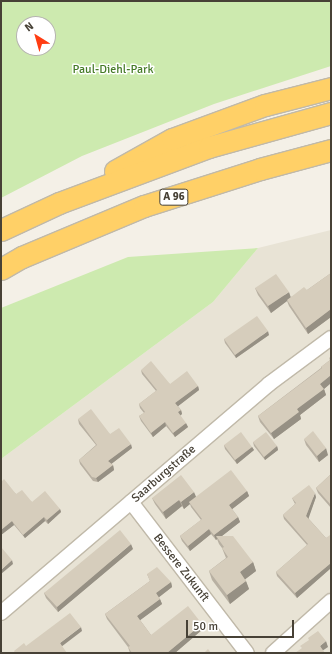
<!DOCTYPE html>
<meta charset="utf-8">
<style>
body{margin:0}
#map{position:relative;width:332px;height:654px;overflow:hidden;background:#f4f0e7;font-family:Signika,sans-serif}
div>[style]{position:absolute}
.residential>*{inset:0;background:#e8e3d5}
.green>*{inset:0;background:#cdeaaf}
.roads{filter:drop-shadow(1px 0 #c0b9a9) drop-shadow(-1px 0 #c0b9a9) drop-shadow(0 1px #c0b9a9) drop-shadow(0 -1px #c0b9a9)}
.minor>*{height:14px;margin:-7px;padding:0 7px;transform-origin:7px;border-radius:7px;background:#fff}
.highway>*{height:21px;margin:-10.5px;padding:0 10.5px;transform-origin:10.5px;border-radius:10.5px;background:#ffd067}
.wall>*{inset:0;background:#b8b0a2}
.shaded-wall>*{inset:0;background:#969084}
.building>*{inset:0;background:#d6cdbc}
span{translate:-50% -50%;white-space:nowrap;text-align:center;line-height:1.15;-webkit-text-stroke:3px #fff;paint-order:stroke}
.shield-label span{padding:1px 3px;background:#fff;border:1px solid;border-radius:3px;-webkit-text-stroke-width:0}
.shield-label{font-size:11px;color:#474136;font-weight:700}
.park-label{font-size:12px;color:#457b27}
.street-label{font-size:12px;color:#474136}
.frame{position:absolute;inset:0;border:2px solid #474136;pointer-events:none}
.north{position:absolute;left:16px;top:16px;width:40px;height:40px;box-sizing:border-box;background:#fff;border:1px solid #b5b3af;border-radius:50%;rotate:323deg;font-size:11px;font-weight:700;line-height:16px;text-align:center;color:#474136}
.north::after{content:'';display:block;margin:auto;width:14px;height:18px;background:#ff3d13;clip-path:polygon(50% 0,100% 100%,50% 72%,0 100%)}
.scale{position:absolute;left:186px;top:620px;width:108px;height:18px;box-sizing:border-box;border:2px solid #474136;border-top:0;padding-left:5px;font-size:12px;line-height:14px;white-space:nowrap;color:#474136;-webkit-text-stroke:3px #fff;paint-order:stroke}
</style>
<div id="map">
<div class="residential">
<i style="clip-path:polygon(331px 230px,331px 653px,1px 653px,1px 459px,213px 302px,258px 248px)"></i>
</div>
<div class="green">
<i style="clip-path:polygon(evenodd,1px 1px,331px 1px,331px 66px,214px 104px,82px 156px,1px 198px,1px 1px,24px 24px,48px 24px,48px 48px,24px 48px,24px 24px)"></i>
<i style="clip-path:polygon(258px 248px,213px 302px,1px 459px,1px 308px,128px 257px)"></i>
</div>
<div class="roads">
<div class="minor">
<i style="left:131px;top:502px;width:190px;rotate:52.5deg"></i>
<i style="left:1px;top:613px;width:353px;rotate:-40.5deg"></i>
<i style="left:269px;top:384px;width:77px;rotate:-36.6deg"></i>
<i style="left:273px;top:653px;width:78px;rotate:-41.9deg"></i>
</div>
<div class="highway">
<i style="left:115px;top:171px;width:65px;rotate:-29.3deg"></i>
<i style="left:172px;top:139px;width:99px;rotate:-20.1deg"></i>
<i style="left:265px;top:105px;width:68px;rotate:-14.4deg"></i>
<i style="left:1px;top:230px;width:64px;rotate:-25deg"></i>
<i style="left:59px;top:203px;width:160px;rotate:-20.5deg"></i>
<i style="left:209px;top:147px;width:127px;rotate:-15.6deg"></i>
<i style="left:1px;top:269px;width:24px;rotate:-30deg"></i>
<i style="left:22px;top:257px;width:132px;rotate:-22.7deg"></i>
<i style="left:144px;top:206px;width:122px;rotate:-17.7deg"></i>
<i style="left:260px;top:169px;width:73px;rotate:-15deg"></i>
</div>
</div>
<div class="wall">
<i style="clip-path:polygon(331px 273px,331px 317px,308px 334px,289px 306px,287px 301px,271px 313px,258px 295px,255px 288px,291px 297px,307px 290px)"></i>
<i style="clip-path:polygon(269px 335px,236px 358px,225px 343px,224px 339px)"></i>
<i style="clip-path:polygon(331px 357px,331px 383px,324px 389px,326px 395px,300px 415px,301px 419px,274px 439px,260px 422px,258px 416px,321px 368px,321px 367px,330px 360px,329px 358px)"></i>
<i style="clip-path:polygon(141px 370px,170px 384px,198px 386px,199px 390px,178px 406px,181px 410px,182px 414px,180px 416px,188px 427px,175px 437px,166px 426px,153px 437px,141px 421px,139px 416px,144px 413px,140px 408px,139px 404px,156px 391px,142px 374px)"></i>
<i style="clip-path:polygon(78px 419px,110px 434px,132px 448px,111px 464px,113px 465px,114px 470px,98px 482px,93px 481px,80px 464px,79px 460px,96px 445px,79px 424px)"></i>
<i style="clip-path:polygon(304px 439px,328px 455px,319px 462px,306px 445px)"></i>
<i style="clip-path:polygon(253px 442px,277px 446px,278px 450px,265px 460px,254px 446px)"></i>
<i style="clip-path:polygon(224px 445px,252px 447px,254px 450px,237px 464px,225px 449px)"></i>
<i style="clip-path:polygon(331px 474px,331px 508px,318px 493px,316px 488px)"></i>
<i style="clip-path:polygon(1px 482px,16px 494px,32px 502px,60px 509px,61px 512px,48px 524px,45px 521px,25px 538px,14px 525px,1px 535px)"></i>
<i style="clip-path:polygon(247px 491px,249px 496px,232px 509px,238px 517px,240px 522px,222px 536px,253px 562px,256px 571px,245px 579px,249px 589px,230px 604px,212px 580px,209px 571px,226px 558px,222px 548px,219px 544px,217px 539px,216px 540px,211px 534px,190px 551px,182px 541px,180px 536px,201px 520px,191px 507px,190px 504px,184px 509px,182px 506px,166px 519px,155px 504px,152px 498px,196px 497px)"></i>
<i style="clip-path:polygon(316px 497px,308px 518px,326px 538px,331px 536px,331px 568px,297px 598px,277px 576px,276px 572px,307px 545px,284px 519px,283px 515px,295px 504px,292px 498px)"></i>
<i style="clip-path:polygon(133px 549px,58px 612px,46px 598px,44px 593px)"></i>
<i style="clip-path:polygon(147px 574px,171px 582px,172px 587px,159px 597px,162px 604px,140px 620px,151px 635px,202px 624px,203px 629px,175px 653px,130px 653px,128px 647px,107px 619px,105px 614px,150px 581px)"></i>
</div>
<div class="shaded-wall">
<i style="clip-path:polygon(289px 292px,291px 298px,271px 313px,268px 306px)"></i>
<i style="clip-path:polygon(331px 309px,331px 317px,308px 334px,306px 328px)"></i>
<i style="clip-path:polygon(268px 331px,269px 335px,236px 358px,235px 355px)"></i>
<i style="clip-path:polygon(331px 375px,331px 383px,324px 389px,326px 395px,300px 415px,301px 419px,274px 439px,271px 433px,297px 409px,320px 384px)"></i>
<i style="clip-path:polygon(198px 386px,199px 390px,177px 407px,175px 403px)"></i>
<i style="clip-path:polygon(181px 410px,182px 414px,179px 416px,178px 412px)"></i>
<i style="clip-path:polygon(165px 422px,166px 426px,153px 437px,151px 433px)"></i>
<i style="clip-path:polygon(186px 423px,188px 427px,175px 437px,173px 433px)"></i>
<i style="clip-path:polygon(131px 444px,132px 448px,110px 465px,108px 461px)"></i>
<i style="clip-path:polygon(277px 446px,278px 450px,265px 460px,264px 457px)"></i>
<i style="clip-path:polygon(252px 447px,254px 450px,237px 464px,235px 460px)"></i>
<i style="clip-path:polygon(326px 448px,328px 455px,319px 462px,317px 456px)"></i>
<i style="clip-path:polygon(113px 465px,114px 470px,98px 482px,96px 478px)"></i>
<i style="clip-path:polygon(247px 491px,249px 496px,231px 510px,229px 505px)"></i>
<i style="clip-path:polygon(194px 492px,197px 499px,189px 502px,190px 504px,184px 509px,181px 502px)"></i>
<i style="clip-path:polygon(315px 493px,316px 497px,308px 520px,306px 516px)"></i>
<i style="clip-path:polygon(179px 500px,182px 506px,166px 519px,163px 512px)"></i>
<i style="clip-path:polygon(60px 509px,61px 512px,48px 524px,47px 520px)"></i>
<i style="clip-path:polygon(44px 517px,45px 521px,25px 538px,23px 535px)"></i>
<i style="clip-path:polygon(238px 517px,240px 522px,218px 539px,216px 536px,217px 539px,216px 540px,214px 535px)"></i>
<i style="clip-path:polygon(12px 521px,14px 525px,1px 535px,1px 530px)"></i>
<i style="clip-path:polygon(209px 529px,211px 534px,190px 551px,188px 546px)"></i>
<i style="clip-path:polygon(131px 544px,133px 549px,58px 612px,57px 607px)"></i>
<i style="clip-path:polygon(12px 560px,13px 564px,1px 574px,1px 570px)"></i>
<i style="clip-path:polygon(253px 562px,256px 571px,243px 581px,240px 572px)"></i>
<i style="clip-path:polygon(331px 563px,331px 568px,297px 598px,295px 593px)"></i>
<i style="clip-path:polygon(246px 581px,249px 589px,230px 604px,227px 595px)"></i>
<i style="clip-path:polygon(171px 582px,172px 587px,158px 598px,156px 593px)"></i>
<i style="clip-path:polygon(160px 599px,162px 604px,139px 621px,137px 616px)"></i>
<i style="clip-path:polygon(202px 624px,203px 629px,175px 653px,167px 653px)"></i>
<i style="clip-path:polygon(81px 627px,82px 631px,61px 647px,60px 643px)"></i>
<i style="clip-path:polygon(326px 641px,328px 647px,322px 651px,320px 646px)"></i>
</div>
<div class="building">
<i style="clip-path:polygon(331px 273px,331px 309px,306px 328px,287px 300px,304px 287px,307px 290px)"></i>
<i style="clip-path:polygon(276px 274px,289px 292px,268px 306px,255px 288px)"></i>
<i style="clip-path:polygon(257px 316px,268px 331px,235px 355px,224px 339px)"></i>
<i style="clip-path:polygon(331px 357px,331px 375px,320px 384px,324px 389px,297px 409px,299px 412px,271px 433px,258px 416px,322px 368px,321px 367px,330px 360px,329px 358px)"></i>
<i style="clip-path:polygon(151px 361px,170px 384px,187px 371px,198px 386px,175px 403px,181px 410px,178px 412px,186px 423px,173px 433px,165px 422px,151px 433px,139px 416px,145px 412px,139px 404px,157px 390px,141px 370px)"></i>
<i style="clip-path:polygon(91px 409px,110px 434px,119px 428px,131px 444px,108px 461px,113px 465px,96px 478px,92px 477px,79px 460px,97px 445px,78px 419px)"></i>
<i style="clip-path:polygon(313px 431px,326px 448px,317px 456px,304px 439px)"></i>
<i style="clip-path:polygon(241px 432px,252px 447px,235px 460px,224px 445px)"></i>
<i style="clip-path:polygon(266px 432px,277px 446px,264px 457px,253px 442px)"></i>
<i style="clip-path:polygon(231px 470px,247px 491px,229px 505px,238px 517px,214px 535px,209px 529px,188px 546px,180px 536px,202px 519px,189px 502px)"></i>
<i style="clip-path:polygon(331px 474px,331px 505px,316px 488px)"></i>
<i style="clip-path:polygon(181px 475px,194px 492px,181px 502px,179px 500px,163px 512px,152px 498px)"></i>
<i style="clip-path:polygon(4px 479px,16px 494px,22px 490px,32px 502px,45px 491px,60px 509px,47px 520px,44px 517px,23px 535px,12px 521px,1px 530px,1px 482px)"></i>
<i style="clip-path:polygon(309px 485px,315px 493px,306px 516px,326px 538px,330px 535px,331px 536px,331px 563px,295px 593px,276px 572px,308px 544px,283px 515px,296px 503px,292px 498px)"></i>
<i style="clip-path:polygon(120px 530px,131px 544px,57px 607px,44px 593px)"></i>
<i style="clip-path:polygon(216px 536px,233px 536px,253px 562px,240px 572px,246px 581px,227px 595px,209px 571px,228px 557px,222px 548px,224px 547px)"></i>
<i style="clip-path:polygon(1px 547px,12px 560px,1px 570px)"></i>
<i style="clip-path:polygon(157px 567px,171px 582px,156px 593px,160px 599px,137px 616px,151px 635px,188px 606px,202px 624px,167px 653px,132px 653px,128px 647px,130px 646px,105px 614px,150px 581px,147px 574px)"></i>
<i style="clip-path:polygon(70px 613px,81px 627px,60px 643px,67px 653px,15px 653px,14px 651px,24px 643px,26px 646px)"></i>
<i style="clip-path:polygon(318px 631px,326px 641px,320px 646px,325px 653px,295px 653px,302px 648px,300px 646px,309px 640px,308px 638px)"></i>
<i style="clip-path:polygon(208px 649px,211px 653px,204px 653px)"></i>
</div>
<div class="shield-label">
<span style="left:174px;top:197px">A 96</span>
</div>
<div class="park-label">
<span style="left:113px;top:70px">Paul-Diehl-Park</span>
</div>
<div class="street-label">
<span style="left:164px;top:474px;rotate:-41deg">Saarburgstraße</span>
<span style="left:181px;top:568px;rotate:52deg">Bessere Zukunft</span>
</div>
<div class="frame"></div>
<div class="north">N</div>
<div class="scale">50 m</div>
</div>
